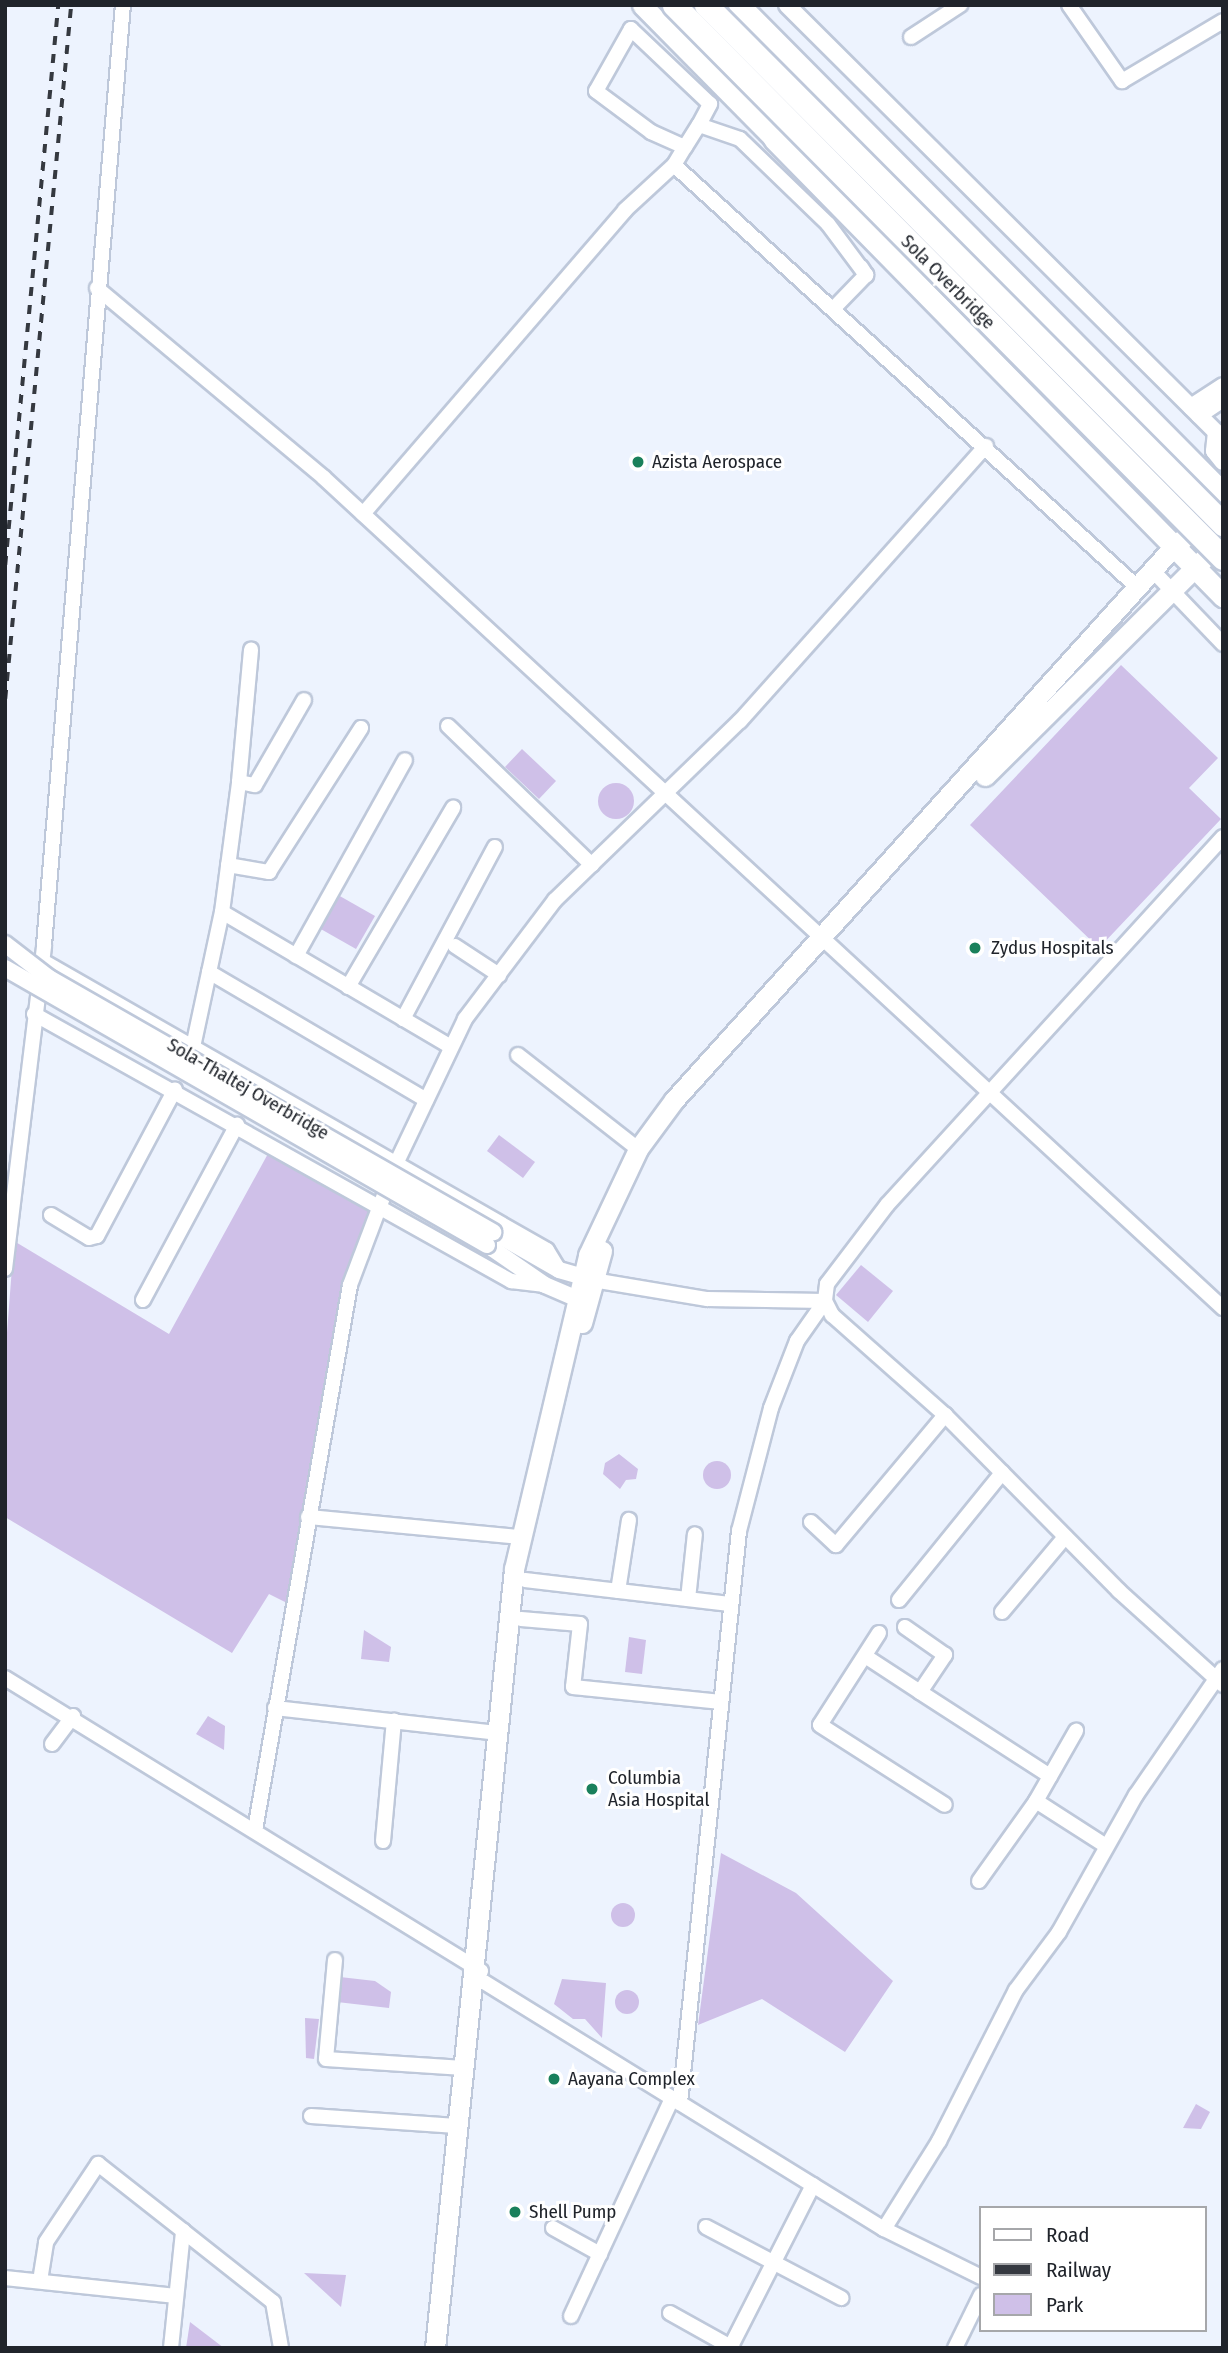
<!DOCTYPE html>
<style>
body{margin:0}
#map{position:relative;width:1228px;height:2353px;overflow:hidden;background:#edf3fe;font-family:"Fira Sans Condensed",sans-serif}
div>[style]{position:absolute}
.green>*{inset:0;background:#cfc0e8}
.round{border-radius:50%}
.roads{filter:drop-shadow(2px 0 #bec8da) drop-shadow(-2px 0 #bec8da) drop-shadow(0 2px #bec8da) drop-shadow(0 -2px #bec8da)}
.minor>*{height:14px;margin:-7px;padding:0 7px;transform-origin:7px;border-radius:7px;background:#fff}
.tertiary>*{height:16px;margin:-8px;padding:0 8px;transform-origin:8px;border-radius:8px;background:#fff}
.secondary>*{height:19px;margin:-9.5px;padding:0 9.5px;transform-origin:9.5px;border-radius:9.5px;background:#fff}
.primary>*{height:21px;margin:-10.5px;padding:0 10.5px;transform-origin:10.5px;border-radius:10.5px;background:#fff}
.rail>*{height:3.5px;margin-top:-1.75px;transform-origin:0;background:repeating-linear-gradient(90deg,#353940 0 9px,transparent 0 18px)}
.bridges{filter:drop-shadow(2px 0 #bec8da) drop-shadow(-2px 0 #bec8da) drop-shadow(0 2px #bec8da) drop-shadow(0 -2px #bec8da)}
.tertiary-bridge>*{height:16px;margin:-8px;padding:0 8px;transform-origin:8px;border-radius:8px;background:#fff}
.trunk-bridge>*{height:23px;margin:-11.5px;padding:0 11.5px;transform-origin:11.5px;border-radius:11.5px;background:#fff}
.dots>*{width:19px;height:19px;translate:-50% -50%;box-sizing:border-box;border:4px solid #fff;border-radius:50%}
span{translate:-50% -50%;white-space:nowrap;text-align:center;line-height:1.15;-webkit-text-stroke:6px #fff;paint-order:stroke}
.street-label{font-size:19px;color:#20242b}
.poi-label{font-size:19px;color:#20242b}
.left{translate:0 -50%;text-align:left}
.frame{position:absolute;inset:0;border:7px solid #20242b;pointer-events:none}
.legend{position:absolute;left:979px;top:2206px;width:228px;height:126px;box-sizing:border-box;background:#fff;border:2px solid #a6a7aa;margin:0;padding:9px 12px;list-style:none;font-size:21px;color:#20242b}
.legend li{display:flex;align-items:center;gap:14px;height:35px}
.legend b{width:35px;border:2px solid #a6a7aa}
</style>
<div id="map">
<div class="green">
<i style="clip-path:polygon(1121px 665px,1218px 758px,1189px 788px,1221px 819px,1099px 948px,970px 825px)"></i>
<i style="clip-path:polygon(522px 749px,556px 781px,539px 799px,505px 767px)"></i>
<i class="round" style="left:598px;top:783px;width:36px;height:36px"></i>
<i style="clip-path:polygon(338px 895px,375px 916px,356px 949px,319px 928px)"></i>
<i style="clip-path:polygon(499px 1135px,535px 1162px,523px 1178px,487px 1151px)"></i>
<i style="clip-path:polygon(270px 1150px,375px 1211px,348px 1285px,289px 1604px,269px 1594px,232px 1653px,5px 1517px,5px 1359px,14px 1241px,169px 1334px)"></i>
<i style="clip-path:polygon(861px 1265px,893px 1291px,868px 1322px,836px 1295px)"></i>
<i style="clip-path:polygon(619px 1454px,638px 1469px,636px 1479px,626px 1480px,620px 1489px,603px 1474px,605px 1463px)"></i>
<i class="round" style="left:703px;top:1461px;width:28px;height:28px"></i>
<i style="clip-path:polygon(364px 1630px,391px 1647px,389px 1662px,361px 1659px)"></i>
<i style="clip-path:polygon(629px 1637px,646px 1640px,642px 1674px,625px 1672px)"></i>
<i style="clip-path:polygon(208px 1716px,225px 1726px,224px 1750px,196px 1734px)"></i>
<i style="clip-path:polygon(721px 1853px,796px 1893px,893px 1981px,845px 2052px,762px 1999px,698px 2025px)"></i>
<i class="round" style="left:611px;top:1903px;width:24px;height:24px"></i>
<i style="clip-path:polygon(340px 1977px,375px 1981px,391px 1992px,389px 2008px,337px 2002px)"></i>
<i style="clip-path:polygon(562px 1979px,606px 1983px,602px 2038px,585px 2019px,573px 2019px,554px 2004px)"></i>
<i class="round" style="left:615px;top:1990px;width:24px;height:24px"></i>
<i style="clip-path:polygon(305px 2018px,319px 2019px,314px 2059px,306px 2058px)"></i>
<i style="clip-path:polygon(1196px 2104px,1210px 2112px,1201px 2129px,1183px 2128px)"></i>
<i style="clip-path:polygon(304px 2273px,346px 2275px,341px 2307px)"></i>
<i style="clip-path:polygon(190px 2322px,224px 2348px,186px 2348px)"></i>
</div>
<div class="roads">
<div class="minor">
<i style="left:1069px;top:5px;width:93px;rotate:55.1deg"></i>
<i style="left:1122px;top:81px;width:117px;rotate:-30.7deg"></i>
<i style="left:911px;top:37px;width:59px;rotate:-33.1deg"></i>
<i style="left:699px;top:125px;width:43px;rotate:18.9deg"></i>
<i style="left:740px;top:139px;width:122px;rotate:44deg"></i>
<i style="left:828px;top:224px;width:64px;rotate:53.3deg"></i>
<i style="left:674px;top:165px;width:21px;rotate:-59deg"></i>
<i style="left:685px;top:147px;width:26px;rotate:-58deg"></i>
<i style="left:699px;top:125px;width:24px;rotate:-62deg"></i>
<i style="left:710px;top:104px;width:109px;rotate:-136.5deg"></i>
<i style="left:631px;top:29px;width:71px;rotate:119.4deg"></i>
<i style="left:596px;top:91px;width:69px;rotate:36.7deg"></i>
<i style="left:651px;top:132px;width:37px;rotate:24deg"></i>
<i style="left:97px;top:288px;width:295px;rotate:39.9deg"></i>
<i style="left:323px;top:477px;width:1225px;rotate:42.72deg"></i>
<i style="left:835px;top:307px;width:45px;rotate:-45.9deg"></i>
<i style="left:866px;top:275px;width:9px;rotate:-122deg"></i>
<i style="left:363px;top:514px;width:401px;rotate:-49.2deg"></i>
<i style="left:625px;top:210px;width:67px;rotate:-42.6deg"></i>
<i style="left:674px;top:165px;width:628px;rotate:42.35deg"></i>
<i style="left:1153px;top:571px;width:101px;rotate:46.2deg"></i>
<i style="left:448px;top:726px;width:200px;rotate:44deg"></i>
<i style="left:239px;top:782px;width:133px;rotate:-84.8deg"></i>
<i style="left:1223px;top:837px;width:498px;rotate:132.4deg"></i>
<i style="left:887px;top:1205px;width:99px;rotate:127.2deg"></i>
<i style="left:827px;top:1284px;width:17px;rotate:97deg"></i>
<i style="left:825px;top:1301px;width:16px;rotate:63deg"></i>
<i style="left:832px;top:1315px;width:151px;rotate:41.5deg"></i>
<i style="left:945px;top:1415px;width:247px;rotate:45.3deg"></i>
<i style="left:1119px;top:1591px;width:140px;rotate:42.1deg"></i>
<i style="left:228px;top:865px;width:42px;rotate:9.7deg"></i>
<i style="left:269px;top:872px;width:171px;rotate:-57.4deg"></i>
<i style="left:222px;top:912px;width:266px;rotate:30.5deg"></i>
<i style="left:455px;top:946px;width:53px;rotate:33.4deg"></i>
<i style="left:296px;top:956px;width:224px;rotate:-60.9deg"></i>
<i style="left:41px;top:960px;width:583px;rotate:29.82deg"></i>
<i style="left:547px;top:1250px;width:23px;rotate:59deg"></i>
<i style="left:209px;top:972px;width:252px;rotate:30.5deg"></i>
<i style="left:348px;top:987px;width:208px;rotate:-59.6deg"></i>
<i style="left:34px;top:1014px;width:547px;rotate:29.24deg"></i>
<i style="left:511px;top:1281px;width:34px;rotate:7deg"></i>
<i style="left:403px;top:1019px;width:195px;rotate:-61.9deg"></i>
<i style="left:193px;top:1047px;width:138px;rotate:-77.9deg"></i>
<i style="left:222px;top:912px;width:131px;rotate:-82.5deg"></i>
<i style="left:239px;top:782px;width:16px;rotate:11deg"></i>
<i style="left:255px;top:785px;width:98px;rotate:-60deg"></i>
<i style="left:518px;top:1055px;width:152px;rotate:38.1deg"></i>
<i style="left:51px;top:1215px;width:44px;rotate:31.2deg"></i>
<i style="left:89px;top:1238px;width:8px;rotate:-14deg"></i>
<i style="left:97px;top:1236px;width:166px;rotate:-62deg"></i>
<i style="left:5px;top:1269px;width:326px;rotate:-83.1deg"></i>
<i style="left:44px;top:945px;width:943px;rotate:-85.2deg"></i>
<i style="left:593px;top:1280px;width:116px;rotate:9.5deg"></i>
<i style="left:707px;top:1299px;width:118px;rotate:1deg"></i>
<i style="left:143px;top:1300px;width:199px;rotate:-61.8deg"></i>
<i style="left:308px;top:1517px;width:212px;rotate:5.4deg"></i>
<i style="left:811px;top:1522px;width:34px;rotate:43deg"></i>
<i style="left:836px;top:1545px;width:170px;rotate:-50deg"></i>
<i style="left:525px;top:1580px;width:206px;rotate:6.7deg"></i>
<i style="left:618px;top:1591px;width:72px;rotate:-81.2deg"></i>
<i style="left:688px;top:1599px;width:65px;rotate:-83.9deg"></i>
<i style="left:899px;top:1600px;width:164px;rotate:-51deg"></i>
<i style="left:1002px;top:1612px;width:98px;rotate:-50deg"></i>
<i style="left:521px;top:1619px;width:59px;rotate:4.8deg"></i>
<i style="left:580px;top:1624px;width:63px;rotate:96.3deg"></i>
<i style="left:573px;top:1687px;width:149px;rotate:5.8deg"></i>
<i style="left:879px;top:1633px;width:109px;rotate:122.7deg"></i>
<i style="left:820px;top:1725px;width:148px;rotate:32.6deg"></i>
<i style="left:865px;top:1656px;width:66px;rotate:33.2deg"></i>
<i style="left:920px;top:1692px;width:45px;rotate:-56deg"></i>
<i style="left:945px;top:1655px;width:49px;rotate:-145deg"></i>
<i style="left:5px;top:1678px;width:559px;rotate:31.61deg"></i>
<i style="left:920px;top:1692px;width:155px;rotate:32.9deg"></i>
<i style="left:275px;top:1708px;width:223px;rotate:6.4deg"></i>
<i style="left:52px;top:1744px;width:35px;rotate:-53deg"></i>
<i style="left:1036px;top:1801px;width:81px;rotate:-60.3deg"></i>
<i style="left:255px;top:1830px;width:553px;rotate:-80.11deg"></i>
<i style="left:350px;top:1285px;width:127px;rotate:-69.3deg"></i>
<i style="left:395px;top:1166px;width:163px;rotate:-64.5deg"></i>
<i style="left:465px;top:1019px;width:149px;rotate:-52.9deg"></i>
<i style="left:555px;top:900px;width:257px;rotate:-44.1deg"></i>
<i style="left:740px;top:721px;width:369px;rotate:-48.2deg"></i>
<i style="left:383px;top:1841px;width:121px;rotate:-84.8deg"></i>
<i style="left:979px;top:1881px;width:98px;rotate:-54.5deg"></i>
<i style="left:1036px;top:1801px;width:83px;rotate:32.7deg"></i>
<i style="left:335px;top:1960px;width:99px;rotate:95.2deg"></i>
<i style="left:326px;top:2059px;width:138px;rotate:3.7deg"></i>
<i style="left:484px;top:1982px;width:470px;rotate:31.7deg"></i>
<i style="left:884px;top:2229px;width:108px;rotate:26.3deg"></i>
<i style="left:680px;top:2103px;width:575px;rotate:-84.11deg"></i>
<i style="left:739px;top:1531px;width:127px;rotate:-75.4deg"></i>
<i style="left:771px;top:1408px;width:72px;rotate:-68.8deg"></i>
<i style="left:797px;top:1341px;width:49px;rotate:-55deg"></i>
<i style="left:311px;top:2116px;width:146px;rotate:3.9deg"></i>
<i style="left:706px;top:2227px;width:153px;rotate:27.7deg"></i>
<i style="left:553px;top:2228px;width:54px;rotate:29deg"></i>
<i style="left:884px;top:2229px;width:104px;rotate:-58deg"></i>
<i style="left:939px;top:2141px;width:169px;rotate:-63deg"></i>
<i style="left:1016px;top:1990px;width:72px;rotate:-53.4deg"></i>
<i style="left:1059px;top:1932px;width:157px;rotate:-60.7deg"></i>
<i style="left:1136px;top:1795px;width:153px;rotate:-55.4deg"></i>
<i style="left:5px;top:2278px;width:172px;rotate:6deg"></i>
<i style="left:40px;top:2281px;width:39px;rotate:-81deg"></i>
<i style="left:46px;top:2242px;width:94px;rotate:-56.3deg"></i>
<i style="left:98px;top:2164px;width:108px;rotate:38.2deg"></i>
<i style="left:670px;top:2313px;width:72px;rotate:29.1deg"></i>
<i style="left:571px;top:2316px;width:240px;rotate:-65.1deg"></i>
<i style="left:171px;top:2348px;width:118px;rotate:-84.1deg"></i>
<i style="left:183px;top:2231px;width:115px;rotate:38.3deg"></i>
<i style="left:273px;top:2302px;width:47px;rotate:80.1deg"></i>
<i style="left:730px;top:2348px;width:183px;rotate:-63deg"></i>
<i style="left:955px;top:2348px;width:59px;rotate:-63.9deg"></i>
</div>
<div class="tertiary">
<i style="left:787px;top:5px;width:615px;rotate:44.87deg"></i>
<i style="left:1191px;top:407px;width:38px;rotate:-33deg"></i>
<i style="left:1199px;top:415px;width:29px;rotate:-34deg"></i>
<i style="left:1216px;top:432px;width:19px;rotate:96deg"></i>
<i style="left:1214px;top:451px;width:14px;rotate:51deg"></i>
<i style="left:493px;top:1232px;width:76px;rotate:29.9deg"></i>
<i style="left:559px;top:1270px;width:35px;rotate:16deg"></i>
<i style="left:487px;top:1245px;width:70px;rotate:34.6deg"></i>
<i style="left:545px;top:1285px;width:46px;rotate:23.2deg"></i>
</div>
<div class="secondary">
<i style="left:642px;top:5px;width:188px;rotate:45.4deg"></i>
<i style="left:985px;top:776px;width:335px;rotate:-44.8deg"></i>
<i style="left:582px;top:1323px;width:75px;rotate:-74.5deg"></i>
<i style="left:435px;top:2348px;width:783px;rotate:-84.21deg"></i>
<i style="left:514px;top:1569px;width:323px;rotate:-76.7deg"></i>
<i style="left:588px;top:1255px;width:117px;rotate:-64.7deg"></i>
<i style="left:638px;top:1149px;width:61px;rotate:-53.7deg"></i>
<i style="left:674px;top:1100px;width:748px;rotate:-47.93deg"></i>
<i style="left:1175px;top:545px;width:61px;rotate:-37.6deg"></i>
</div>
<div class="primary">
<i style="left:739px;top:5px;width:687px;rotate:45.24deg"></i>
<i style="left:774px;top:139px;width:641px;rotate:45.51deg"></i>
</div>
</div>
<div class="rail">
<i style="left:5px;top:565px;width:563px;rotate:-84.59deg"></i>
<i style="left:5px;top:699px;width:697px;rotate:-84.57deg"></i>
</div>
<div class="bridges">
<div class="tertiary-bridge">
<i style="left:5px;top:944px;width:56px;rotate:37.7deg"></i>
<i style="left:49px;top:978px;width:512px;rotate:29.77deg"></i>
<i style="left:5px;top:968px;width:556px;rotate:29.89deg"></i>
</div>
<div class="trunk-bridge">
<i style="left:674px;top:5px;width:779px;rotate:45.21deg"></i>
<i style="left:706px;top:5px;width:733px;rotate:45.11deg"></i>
</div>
</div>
<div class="dots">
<i style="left:638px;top:462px;background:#1a805b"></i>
<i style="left:975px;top:948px;background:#1a805b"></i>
<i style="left:592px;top:1789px;background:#1a805b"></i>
<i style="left:554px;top:2079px;background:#1a805b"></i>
<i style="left:515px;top:2212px;background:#1a805b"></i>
</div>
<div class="street-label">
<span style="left:948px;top:282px;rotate:45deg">Sola Overbridge</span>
<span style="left:248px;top:1089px;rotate:30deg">Sola-Thaltej Overbridge</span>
</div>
<div class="poi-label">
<span class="left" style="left:652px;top:462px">Azista Aerospace</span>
<span class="left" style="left:991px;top:948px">Zydus Hospitals</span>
<span class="left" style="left:608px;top:1789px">Columbia<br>Asia Hospital</span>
<span class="left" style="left:568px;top:2079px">Aayana Complex</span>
<span class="left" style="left:529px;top:2212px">Shell Pump</span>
</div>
<div class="frame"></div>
<ul class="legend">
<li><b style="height:9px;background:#fff"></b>Road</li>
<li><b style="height:9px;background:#353940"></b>Railway</li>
<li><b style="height:19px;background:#cfc0e8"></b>Park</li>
</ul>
</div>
